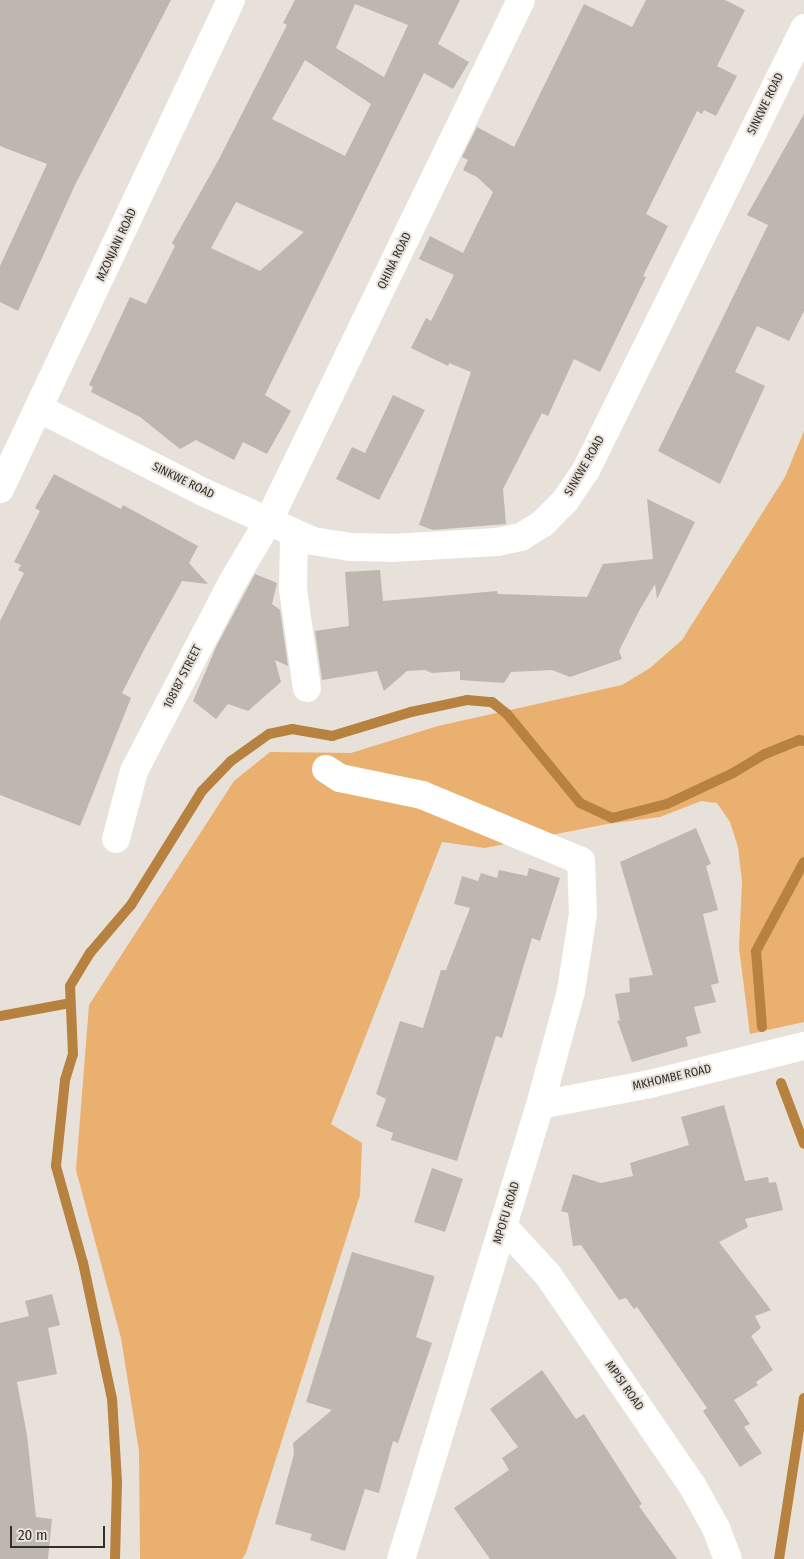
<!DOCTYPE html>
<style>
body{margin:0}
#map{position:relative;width:804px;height:1559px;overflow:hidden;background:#e8e1d9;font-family:"Fira Sans Condensed",sans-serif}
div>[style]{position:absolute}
.green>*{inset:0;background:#e9b06f}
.stream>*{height:10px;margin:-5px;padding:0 5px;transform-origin:5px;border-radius:5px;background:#b7813f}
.building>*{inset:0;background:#beb7af}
.street>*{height:28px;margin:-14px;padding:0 14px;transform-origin:14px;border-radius:14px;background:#fff}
span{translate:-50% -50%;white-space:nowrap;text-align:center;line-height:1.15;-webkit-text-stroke:4px #e8e1d9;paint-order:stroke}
.street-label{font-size:12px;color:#312e2b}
.scale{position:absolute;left:10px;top:1526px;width:95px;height:22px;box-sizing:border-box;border:2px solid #312e2b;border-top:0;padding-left:6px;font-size:15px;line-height:18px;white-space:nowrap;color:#312e2b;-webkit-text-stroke:4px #e8e1d9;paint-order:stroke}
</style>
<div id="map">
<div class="green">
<i style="clip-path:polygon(804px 431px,804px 1022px,750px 1034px,739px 948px,742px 881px,738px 847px,730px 822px,717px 803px,701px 801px,660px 817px,607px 824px,485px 848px,442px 842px,331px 1124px,362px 1143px,360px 1195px,246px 1553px,242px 1559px,140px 1559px,139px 1451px,121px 1338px,76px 1170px,89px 1005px,234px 781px,270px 752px,351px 753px,438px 726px,622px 685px,650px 668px,682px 640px,785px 477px)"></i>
</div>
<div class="stream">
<i style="left:0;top:1016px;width:71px;rotate:-10.5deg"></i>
<i style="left:762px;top:1027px;width:76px;rotate:-94.5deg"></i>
<i style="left:756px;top:951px;width:101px;rotate:-61.7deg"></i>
<i style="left:781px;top:1083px;width:65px;rotate:69.3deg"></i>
<i style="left:115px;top:1559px;width:77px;rotate:-88.5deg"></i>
<i style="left:117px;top:1482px;width:83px;rotate:-93.4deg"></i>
<i style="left:112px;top:1399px;width:139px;rotate:-102deg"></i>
<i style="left:83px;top:1263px;width:101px;rotate:-105.6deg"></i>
<i style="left:56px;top:1166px;width:86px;rotate:-84deg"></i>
<i style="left:65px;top:1080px;width:27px;rotate:-73deg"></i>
<i style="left:73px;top:1054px;width:68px;rotate:-92.5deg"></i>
<i style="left:70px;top:986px;width:39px;rotate:-59deg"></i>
<i style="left:90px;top:953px;width:63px;rotate:-49.5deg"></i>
<i style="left:131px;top:905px;width:134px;rotate:-58.1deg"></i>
<i style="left:202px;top:791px;width:42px;rotate:-46deg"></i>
<i style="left:231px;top:761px;width:47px;rotate:-35.4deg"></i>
<i style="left:269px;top:734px;width:24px;rotate:-12deg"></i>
<i style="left:292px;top:729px;width:41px;rotate:9.9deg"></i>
<i style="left:332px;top:736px;width:83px;rotate:-16.9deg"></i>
<i style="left:411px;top:712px;width:57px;rotate:-12.1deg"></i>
<i style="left:467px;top:700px;width:25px;rotate:5deg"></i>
<i style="left:492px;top:702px;width:19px;rotate:39deg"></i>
<i style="left:507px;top:714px;width:115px;rotate:50.6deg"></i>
<i style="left:580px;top:803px;width:35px;rotate:25deg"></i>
<i style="left:612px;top:818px;width:57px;rotate:-14.3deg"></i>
<i style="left:667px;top:804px;width:73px;rotate:-25.2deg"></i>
<i style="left:733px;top:773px;width:37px;rotate:-31deg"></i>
<i style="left:765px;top:754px;width:37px;rotate:-22deg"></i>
<i style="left:799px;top:740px;width:5px;rotate:11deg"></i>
<i style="left:779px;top:1559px;width:163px;rotate:-81.2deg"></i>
</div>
<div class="building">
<i style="clip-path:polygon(0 0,171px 0,75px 185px,18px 311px,0 302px,0 266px,47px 164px,0 146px)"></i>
<i style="clip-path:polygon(evenodd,295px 0,460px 0,438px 44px,469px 62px,453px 89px,424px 73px,265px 395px,291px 411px,267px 454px,243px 442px,234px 460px,196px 440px,180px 449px,140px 417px,91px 392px,93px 387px,89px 385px,130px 297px,146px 304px,175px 246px,172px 243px,218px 161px,287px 25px,283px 23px,295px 0,355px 4px,408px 25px,384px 77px,336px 48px,355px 4px,295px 0,305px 60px,371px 104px,345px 156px,272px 119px,305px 60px,295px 0,236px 202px,304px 232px,260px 271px,211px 248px,236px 202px)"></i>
<i style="clip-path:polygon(646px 0,725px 0,745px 10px,717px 66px,737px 76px,716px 116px,704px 110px,702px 114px,697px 111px,646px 214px,668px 226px,643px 276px,646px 277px,600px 372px,574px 359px,548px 416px,542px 413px,503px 489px,506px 524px,433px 530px,419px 525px,471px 372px,449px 363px,448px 366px,411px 348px,426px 318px,431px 321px,454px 275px,419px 259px,430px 236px,463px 253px,493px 192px,477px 177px,463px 170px,468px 160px,462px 157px,477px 127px,514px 147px,584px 4px,632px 27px)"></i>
<i style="clip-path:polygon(804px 114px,804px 311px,789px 341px,757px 326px,735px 372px,765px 386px,720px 484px,658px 451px,768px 225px,747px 215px)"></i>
<i style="clip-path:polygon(393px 395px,425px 410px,379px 500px,336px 479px,352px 447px,365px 453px)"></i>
<i style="clip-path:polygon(54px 474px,121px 509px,123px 505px,198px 546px,189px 563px,208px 584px,182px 581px,146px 646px,122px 693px,131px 698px,80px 826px,0 795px,0 621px,24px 573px,18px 570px,21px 565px,14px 562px,40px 511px,35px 508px)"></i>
<i style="clip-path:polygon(647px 499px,695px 522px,657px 599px,655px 584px,639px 611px,619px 651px,622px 659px,570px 677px,552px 670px,511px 672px,504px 683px,460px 680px,460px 671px,432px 673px,425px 670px,407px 671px,384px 691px,377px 671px,322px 680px,315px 631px,349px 626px,345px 572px,380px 570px,383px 601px,497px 591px,498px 594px,587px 597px,603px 564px,653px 559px)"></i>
<i style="clip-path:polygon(255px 574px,277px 583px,272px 604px,280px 610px,288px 666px,275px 660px,281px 682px,248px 711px,228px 704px,216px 719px,193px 701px,217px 645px)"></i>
<i style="clip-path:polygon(696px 828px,711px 864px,706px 866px,718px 910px,703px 914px,719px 983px,711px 985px,716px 1002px,694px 1007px,701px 1033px,686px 1037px,688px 1046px,632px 1062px,617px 1020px,620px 1021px,615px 994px,630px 992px,629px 978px,653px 975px,620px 862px)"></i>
<i style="clip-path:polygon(529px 868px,560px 878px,540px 941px,532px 938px,502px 1038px,496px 1036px,457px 1161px,391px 1140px,393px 1133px,376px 1126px,386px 1099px,376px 1094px,400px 1021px,423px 1028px,441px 970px,446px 970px,470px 908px,454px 904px,462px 876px,478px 881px,481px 873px,497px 878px,499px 870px,527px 876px)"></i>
<i style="clip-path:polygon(724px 1105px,745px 1181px,768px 1177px,769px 1183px,776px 1182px,783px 1210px,745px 1219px,748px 1227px,719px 1242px,771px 1310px,755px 1316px,761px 1328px,751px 1336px,773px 1370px,756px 1382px,758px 1385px,734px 1400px,750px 1424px,744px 1427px,762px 1453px,740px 1467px,703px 1411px,707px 1408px,637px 1307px,634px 1309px,626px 1298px,619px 1300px,581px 1245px,573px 1246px,568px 1213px,561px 1211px,573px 1174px,601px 1183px,633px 1176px,630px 1163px,689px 1145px,681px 1117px)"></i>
<i style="clip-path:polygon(432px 1168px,463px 1179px,445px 1232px,414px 1222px)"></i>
<i style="clip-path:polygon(352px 1252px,434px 1276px,434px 1279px,416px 1337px,432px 1343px,398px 1443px,393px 1441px,379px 1493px,365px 1489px,345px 1551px,310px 1540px,312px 1534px,275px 1524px,294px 1454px,293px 1443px,332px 1410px,306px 1402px)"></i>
<i style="clip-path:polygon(52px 1294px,60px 1325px,48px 1328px,57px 1374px,17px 1382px,27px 1435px,36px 1517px,52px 1519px,48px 1559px,0 1559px,0 1323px,29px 1316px,25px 1301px)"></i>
<i style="clip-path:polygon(542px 1370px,576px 1419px,584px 1414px,642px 1504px,639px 1506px,677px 1559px,490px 1559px,454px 1508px,509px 1470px,502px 1458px,518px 1447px,490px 1409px)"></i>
</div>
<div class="street">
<i style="left:40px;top:409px;width:183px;rotate:27deg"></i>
<i style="left:203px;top:492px;width:120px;rotate:24deg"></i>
<i style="left:313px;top:541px;width:39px;rotate:9deg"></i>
<i style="left:352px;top:547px;width:39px;rotate:1deg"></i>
<i style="left:391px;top:548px;width:106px;rotate:-3.2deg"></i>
<i style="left:497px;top:542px;width:25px;rotate:-12deg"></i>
<i style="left:521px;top:537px;width:25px;rotate:-32deg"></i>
<i style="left:542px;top:524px;width:33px;rotate:-45deg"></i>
<i style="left:565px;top:501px;width:37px;rotate:-56deg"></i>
<i style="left:586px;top:470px;width:493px;rotate:-63.7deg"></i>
<i style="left:0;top:489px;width:541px;rotate:-64.71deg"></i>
<i style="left:294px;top:533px;width:56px;rotate:91deg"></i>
<i style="left:293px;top:589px;width:100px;rotate:82deg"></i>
<i style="left:326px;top:769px;width:17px;rotate:33deg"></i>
<i style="left:340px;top:778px;width:84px;rotate:11.7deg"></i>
<i style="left:422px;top:795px;width:172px;rotate:22.5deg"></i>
<i style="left:581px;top:861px;width:53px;rotate:87.8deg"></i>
<i style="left:583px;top:914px;width:78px;rotate:98.9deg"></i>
<i style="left:571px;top:991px;width:118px;rotate:105.2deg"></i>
<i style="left:540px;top:1105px;width:475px;rotate:107deg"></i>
<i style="left:116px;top:839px;width:70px;rotate:-75.2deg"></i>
<i style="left:134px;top:771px;width:214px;rotate:-62.5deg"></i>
<i style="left:233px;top:581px;width:69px;rotate:-59.3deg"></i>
<i style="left:268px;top:522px;width:580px;rotate:-64.14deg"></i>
<i style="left:540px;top:1105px;width:112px;rotate:-10.8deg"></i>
<i style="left:650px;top:1084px;width:159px;rotate:-13.9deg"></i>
<i style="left:503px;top:1226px;width:67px;rotate:47.4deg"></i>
<i style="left:548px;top:1275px;width:255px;rotate:55.6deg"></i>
<i style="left:692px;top:1485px;width:49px;rotate:60.8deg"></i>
<i style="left:716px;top:1528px;width:33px;rotate:69deg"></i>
</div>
<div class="street-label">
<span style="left:766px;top:104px;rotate:-64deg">SINKWE ROAD</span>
<span style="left:117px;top:245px;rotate:-65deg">MZONJANI ROAD</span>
<span style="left:395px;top:261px;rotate:-64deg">QHINA ROAD</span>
<span style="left:585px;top:466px;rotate:-60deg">SINKWE ROAD</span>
<span style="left:183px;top:481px;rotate:26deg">SINKWE ROAD</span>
<span style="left:183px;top:677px;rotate:-63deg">108187 STREET</span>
<span style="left:672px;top:1078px;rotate:-13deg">MKHOMBE ROAD</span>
<span style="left:507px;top:1213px;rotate:-73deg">MPOFU ROAD</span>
<span style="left:624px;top:1386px;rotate:55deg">MPISI ROAD</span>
</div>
<div class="scale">20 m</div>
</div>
